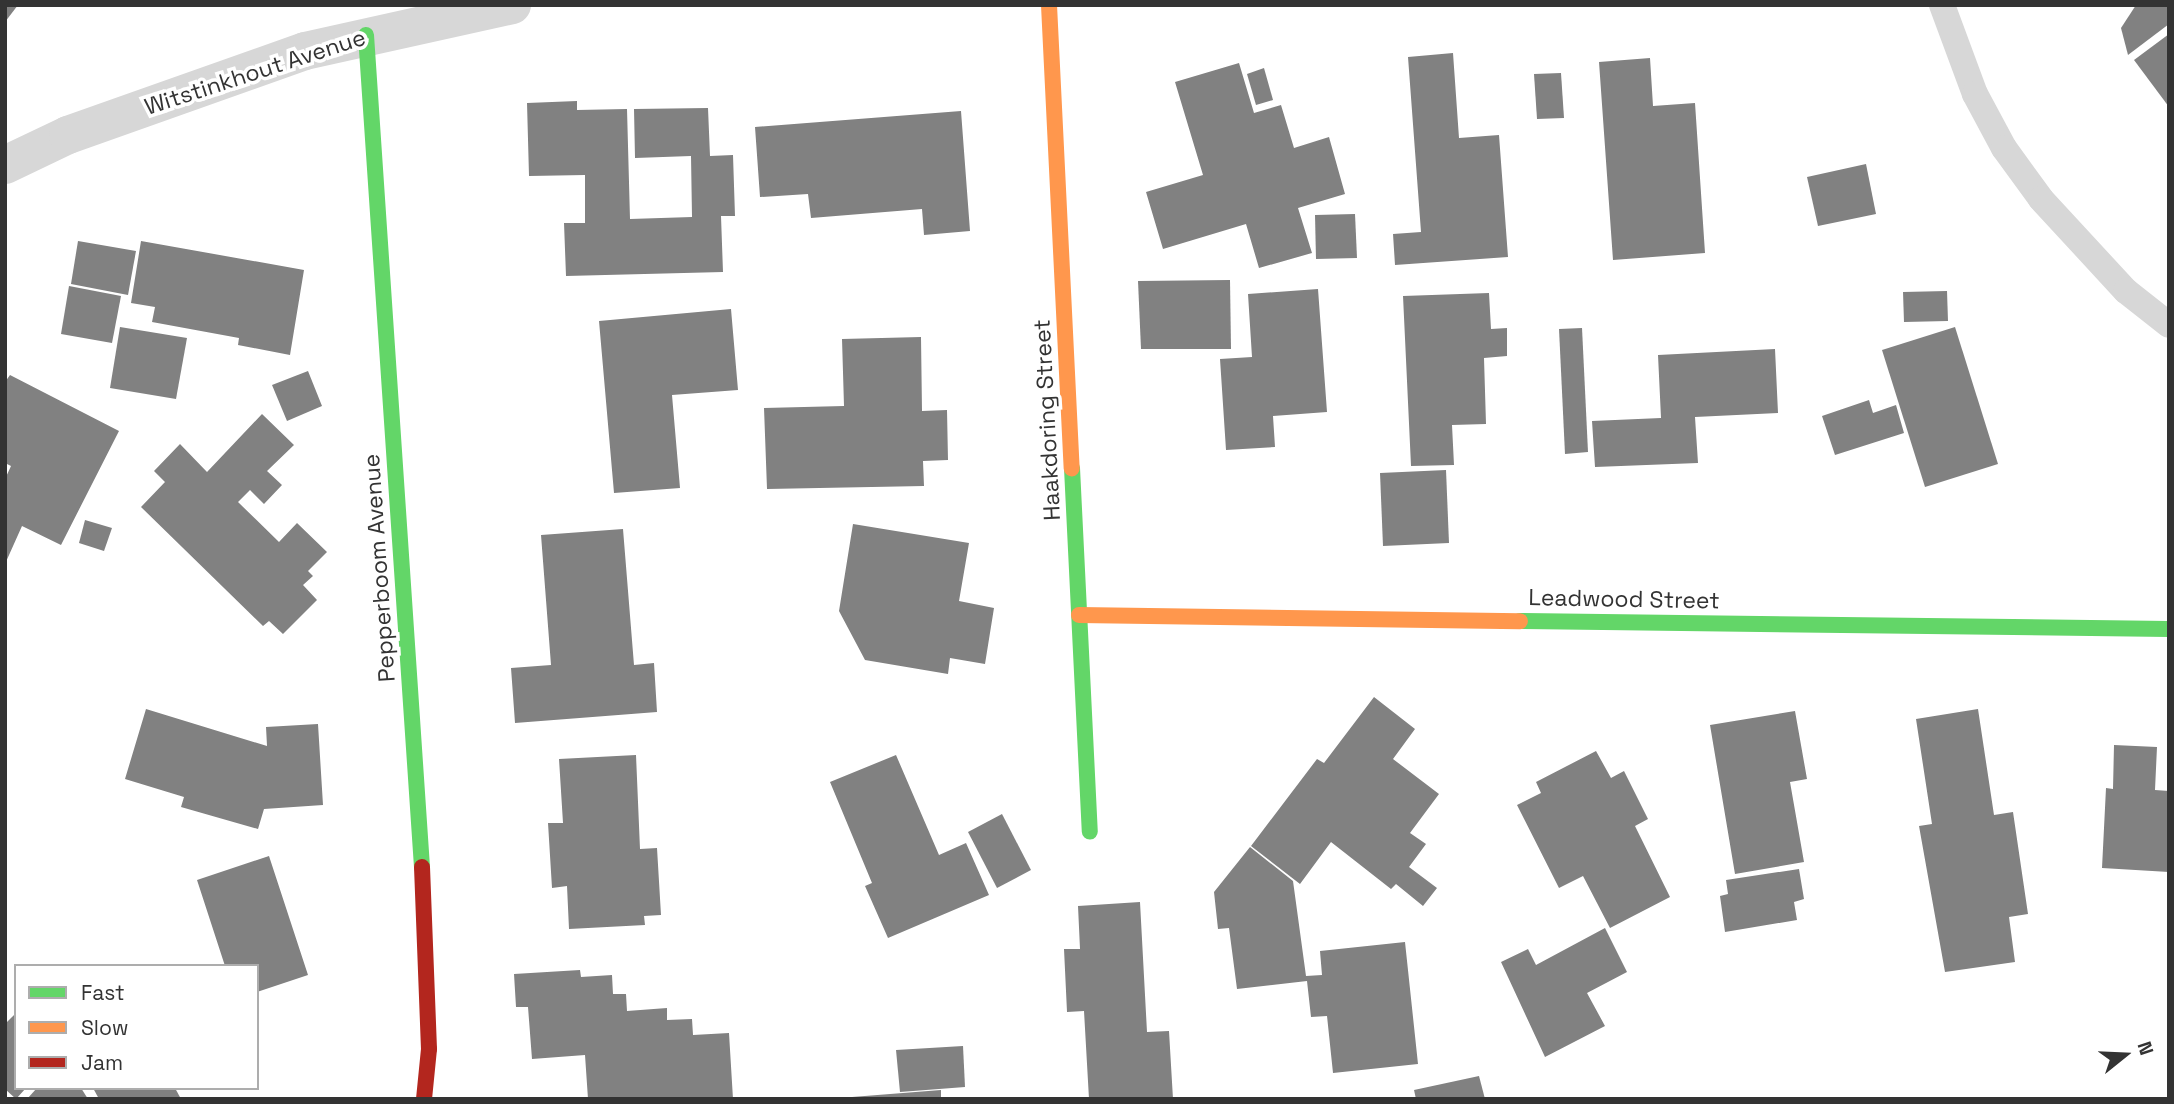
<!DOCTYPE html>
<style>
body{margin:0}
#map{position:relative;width:2174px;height:1104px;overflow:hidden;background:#fff;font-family:"Space Grotesk",sans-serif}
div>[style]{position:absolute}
.building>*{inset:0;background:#818181}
.lane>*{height:26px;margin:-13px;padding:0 13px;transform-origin:13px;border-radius:13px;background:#d7d7d7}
.street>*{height:38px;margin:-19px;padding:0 19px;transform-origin:19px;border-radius:19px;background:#d7d7d7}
.fast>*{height:16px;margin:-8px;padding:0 8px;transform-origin:8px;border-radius:8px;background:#63d668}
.slow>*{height:16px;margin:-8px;padding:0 8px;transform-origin:8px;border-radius:8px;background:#ff974d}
.jam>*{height:16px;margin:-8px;padding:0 8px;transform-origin:8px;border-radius:8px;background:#b3261e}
span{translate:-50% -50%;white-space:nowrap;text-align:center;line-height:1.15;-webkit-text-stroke:7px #fff;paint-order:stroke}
.street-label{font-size:23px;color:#333}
.frame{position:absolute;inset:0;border:7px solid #333;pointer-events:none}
.legend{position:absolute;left:14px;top:964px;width:245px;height:126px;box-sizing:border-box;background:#fff;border:2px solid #adadad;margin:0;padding:9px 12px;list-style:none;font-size:21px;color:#333}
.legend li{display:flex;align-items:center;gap:14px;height:35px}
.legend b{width:35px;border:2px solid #adadad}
.north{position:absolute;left:2090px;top:1020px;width:70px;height:70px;-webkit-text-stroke:5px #fff;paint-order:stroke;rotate:72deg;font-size:19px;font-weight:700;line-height:28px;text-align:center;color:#333}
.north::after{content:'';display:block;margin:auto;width:24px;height:32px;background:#333;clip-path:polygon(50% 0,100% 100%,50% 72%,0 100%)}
</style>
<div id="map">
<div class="building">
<i style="clip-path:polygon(5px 5px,18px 5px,5px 22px)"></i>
<i style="clip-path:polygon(2136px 5px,2169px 5px,2169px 24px,2128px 55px,2121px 28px)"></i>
<i style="clip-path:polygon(2169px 34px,2169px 107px,2134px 60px)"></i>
<i style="clip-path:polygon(1453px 53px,1459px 138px,1499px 135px,1508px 257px,1395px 265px,1393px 234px,1421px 232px,1408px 57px)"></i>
<i style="clip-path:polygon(1650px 58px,1653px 106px,1695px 103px,1705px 253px,1613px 260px,1599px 62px)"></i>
<i style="clip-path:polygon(1239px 63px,1254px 113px,1281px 105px,1294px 148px,1329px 137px,1345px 194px,1298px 208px,1312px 253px,1259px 268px,1246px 224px,1163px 249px,1146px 192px,1203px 175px,1175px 82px)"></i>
<i style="clip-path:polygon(1264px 68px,1273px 100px,1256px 105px,1247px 74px)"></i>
<i style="clip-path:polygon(1561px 73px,1564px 118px,1537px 119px,1534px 74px)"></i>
<i style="clip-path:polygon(577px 101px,577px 110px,627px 109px,630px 219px,692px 217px,691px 156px,635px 158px,634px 109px,708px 108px,710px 156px,733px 155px,735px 216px,721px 216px,723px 272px,566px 276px,564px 223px,585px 223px,585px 175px,529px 176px,527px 103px)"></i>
<i style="clip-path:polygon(961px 111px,970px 231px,924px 235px,922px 209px,811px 218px,808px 194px,760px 197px,755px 127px)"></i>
<i style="clip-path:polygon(1866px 164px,1876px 214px,1818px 226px,1807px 177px)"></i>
<i style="clip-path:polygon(1355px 214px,1357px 258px,1316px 259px,1315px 215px)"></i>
<i style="clip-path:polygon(78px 241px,136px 251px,128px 295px,71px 284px)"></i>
<i style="clip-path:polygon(141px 241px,304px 270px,290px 355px,238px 345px,239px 338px,152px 322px,155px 307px,131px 303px)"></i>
<i style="clip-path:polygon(1230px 280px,1231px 349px,1141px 349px,1138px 281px)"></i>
<i style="clip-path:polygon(69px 286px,121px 296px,112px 343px,61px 334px)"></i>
<i style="clip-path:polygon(1318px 289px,1327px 412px,1273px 416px,1275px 447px,1226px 450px,1220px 359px,1252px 357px,1248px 294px)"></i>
<i style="clip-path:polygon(1947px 291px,1948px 321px,1904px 322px,1903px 292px)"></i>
<i style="clip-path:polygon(1489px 293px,1491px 329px,1507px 328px,1507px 356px,1484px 358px,1486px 424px,1452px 425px,1454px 465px,1411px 466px,1403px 296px)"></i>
<i style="clip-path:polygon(731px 309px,738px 390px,672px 395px,680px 488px,614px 493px,599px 321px)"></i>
<i style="clip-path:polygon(120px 327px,187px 338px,176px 399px,110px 388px)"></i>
<i style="clip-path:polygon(1955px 327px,1998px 464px,1925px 487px,1882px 350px)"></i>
<i style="clip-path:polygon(1582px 328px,1588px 452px,1565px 454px,1559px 329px)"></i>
<i style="clip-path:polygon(921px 337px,922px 411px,947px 410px,948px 460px,923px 461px,924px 486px,767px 489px,764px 408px,844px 406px,842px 339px)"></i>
<i style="clip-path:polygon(1775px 349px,1778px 413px,1695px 417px,1698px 463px,1595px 467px,1592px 421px,1661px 418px,1658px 355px)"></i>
<i style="clip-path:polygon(308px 371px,322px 406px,287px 421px,272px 385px)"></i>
<i style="clip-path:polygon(10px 375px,119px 431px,61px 545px,22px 526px,5px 564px,5px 479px,11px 466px,5px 463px,5px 382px)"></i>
<i style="clip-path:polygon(1869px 400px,1873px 413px,1896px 405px,1904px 433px,1835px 455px,1822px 416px)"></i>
<i style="clip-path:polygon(262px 414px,294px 445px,267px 471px,282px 485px,264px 504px,250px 490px,238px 502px,279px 542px,297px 523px,327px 552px,308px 571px,313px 576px,303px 585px,317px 600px,283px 634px,269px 621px,263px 626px,141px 507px,165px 482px,154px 471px,180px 444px,207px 472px)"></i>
<i style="clip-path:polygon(1446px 470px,1449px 543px,1383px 546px,1380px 473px)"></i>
<i style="clip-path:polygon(85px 520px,112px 528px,104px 551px,79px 543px)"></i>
<i style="clip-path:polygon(853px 524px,969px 543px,959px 601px,994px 608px,985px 664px,950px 658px,948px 674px,865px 660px,839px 611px)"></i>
<i style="clip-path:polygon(623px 529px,634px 665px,654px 663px,657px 712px,515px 723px,511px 668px,551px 665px,541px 535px)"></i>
<i style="clip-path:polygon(1374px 697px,1415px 729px,1393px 759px,1439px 794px,1410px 833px,1426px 844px,1409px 867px,1437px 888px,1423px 906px,1396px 884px,1391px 889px,1331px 842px,1300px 884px,1251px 846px,1317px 759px,1324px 763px)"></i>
<i style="clip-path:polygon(146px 709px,267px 746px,266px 727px,318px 724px,323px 805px,264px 809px,258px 829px,181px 807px,184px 797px,125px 779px)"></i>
<i style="clip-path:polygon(1978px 709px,1994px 815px,2013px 812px,2028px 914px,2009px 917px,2015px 962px,1945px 972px,1919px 826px,1932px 824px,1916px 719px)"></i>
<i style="clip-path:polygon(1795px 711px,1807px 779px,1790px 782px,1804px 862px,1735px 874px,1710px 725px)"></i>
<i style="clip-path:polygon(2114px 745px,2157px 747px,2155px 790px,2169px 791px,2169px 872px,2102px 868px,2106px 788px,2113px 789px)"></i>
<i style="clip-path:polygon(1596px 751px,1611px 778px,1624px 771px,1648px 819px,1635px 826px,1670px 897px,1610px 928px,1583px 876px,1559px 888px,1517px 805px,1541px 793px,1536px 782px)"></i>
<i style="clip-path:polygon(636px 755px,640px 849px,657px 848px,661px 915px,644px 916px,645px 925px,569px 929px,567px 886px,552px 888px,548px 823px,563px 823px,559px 759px)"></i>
<i style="clip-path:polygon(896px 755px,939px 855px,966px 843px,989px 895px,888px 938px,865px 886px,872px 883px,830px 782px)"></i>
<i style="clip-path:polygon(1002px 814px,1031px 870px,997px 888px,968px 832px)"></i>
<i style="clip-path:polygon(1250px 847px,1293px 881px,1306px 976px,1322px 975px,1320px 951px,1405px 942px,1418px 1064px,1333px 1073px,1327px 1016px,1311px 1017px,1307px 981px,1237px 989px,1229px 928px,1218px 929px,1214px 892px)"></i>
<i style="clip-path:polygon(269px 856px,308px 975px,257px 992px,257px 966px,225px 966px,197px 880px)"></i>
<i style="clip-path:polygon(1799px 869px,1804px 899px,1794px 902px,1797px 920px,1725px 932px,1720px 896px,1728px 894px,1726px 880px)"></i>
<i style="clip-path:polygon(1140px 902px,1147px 1032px,1169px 1031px,1173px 1099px,1089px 1099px,1084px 1011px,1067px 1012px,1064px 949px,1080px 949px,1078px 906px)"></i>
<i style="clip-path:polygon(1605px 928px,1627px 972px,1587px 993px,1605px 1026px,1545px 1057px,1501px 962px,1528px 949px,1536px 965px)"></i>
<i style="clip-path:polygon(580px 970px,581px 977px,612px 975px,613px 994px,626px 994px,627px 1011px,667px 1008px,667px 1020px,692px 1019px,693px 1035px,729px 1033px,733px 1099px,588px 1099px,585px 1055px,532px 1059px,528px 1007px,516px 1007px,514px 974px)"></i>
<i style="clip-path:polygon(16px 1013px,16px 1088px,26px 1088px,16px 1099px,5px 1089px,5px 1024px)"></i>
<i style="clip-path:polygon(963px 1046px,965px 1087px,900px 1092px,896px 1050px)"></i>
<i style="clip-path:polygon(1479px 1076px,1485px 1099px,1416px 1099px,1414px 1090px)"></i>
<i style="clip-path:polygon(37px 1088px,81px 1088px,88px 1099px,27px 1099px)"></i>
<i style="clip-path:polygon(93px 1088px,175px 1088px,181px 1099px,99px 1099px)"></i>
<i style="clip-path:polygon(941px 1090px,941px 1099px,852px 1099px,852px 1097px)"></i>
</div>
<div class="lane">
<i style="left:1942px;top:5px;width:95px;rotate:69.7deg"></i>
<i style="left:1975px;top:94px;width:61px;rotate:61.8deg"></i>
<i style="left:2004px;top:148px;width:63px;rotate:54deg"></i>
<i style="left:2041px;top:199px;width:125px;rotate:47.3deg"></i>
<i style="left:2126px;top:291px;width:55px;rotate:38.3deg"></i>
</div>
<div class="street">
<i style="left:5px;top:165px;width:70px;rotate:-25.5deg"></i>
<i style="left:68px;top:135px;width:251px;rotate:-19.5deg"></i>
<i style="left:305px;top:51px;width:212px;rotate:-12.5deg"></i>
</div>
<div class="fast">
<i style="left:366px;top:35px;width:834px;rotate:86.15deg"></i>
<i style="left:1072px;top:468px;width:364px;rotate:87.2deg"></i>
<i style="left:1520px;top:621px;width:649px;rotate:0.71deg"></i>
</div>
<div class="slow">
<i style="left:1049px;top:5px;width:464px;rotate:87.2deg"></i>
<i style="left:1079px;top:615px;width:441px;rotate:0.8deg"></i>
</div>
<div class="jam">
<i style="left:422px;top:867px;width:182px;rotate:87.8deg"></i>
<i style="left:429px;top:1049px;width:50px;rotate:95.7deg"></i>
</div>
<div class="street-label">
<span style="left:255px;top:72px;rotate:-18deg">Witstinkhout Avenue</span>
<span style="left:1047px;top:420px;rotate:-93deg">Haakdoring Street</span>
<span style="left:379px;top:568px;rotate:-94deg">Pepperboom Avenue</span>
<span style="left:1624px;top:599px;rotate:1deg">Leadwood Street</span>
</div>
<div class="frame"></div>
<ul class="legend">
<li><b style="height:9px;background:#63d668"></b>Fast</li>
<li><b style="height:9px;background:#ff974d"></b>Slow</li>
<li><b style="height:9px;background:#b3261e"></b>Jam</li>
</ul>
<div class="north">N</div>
</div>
